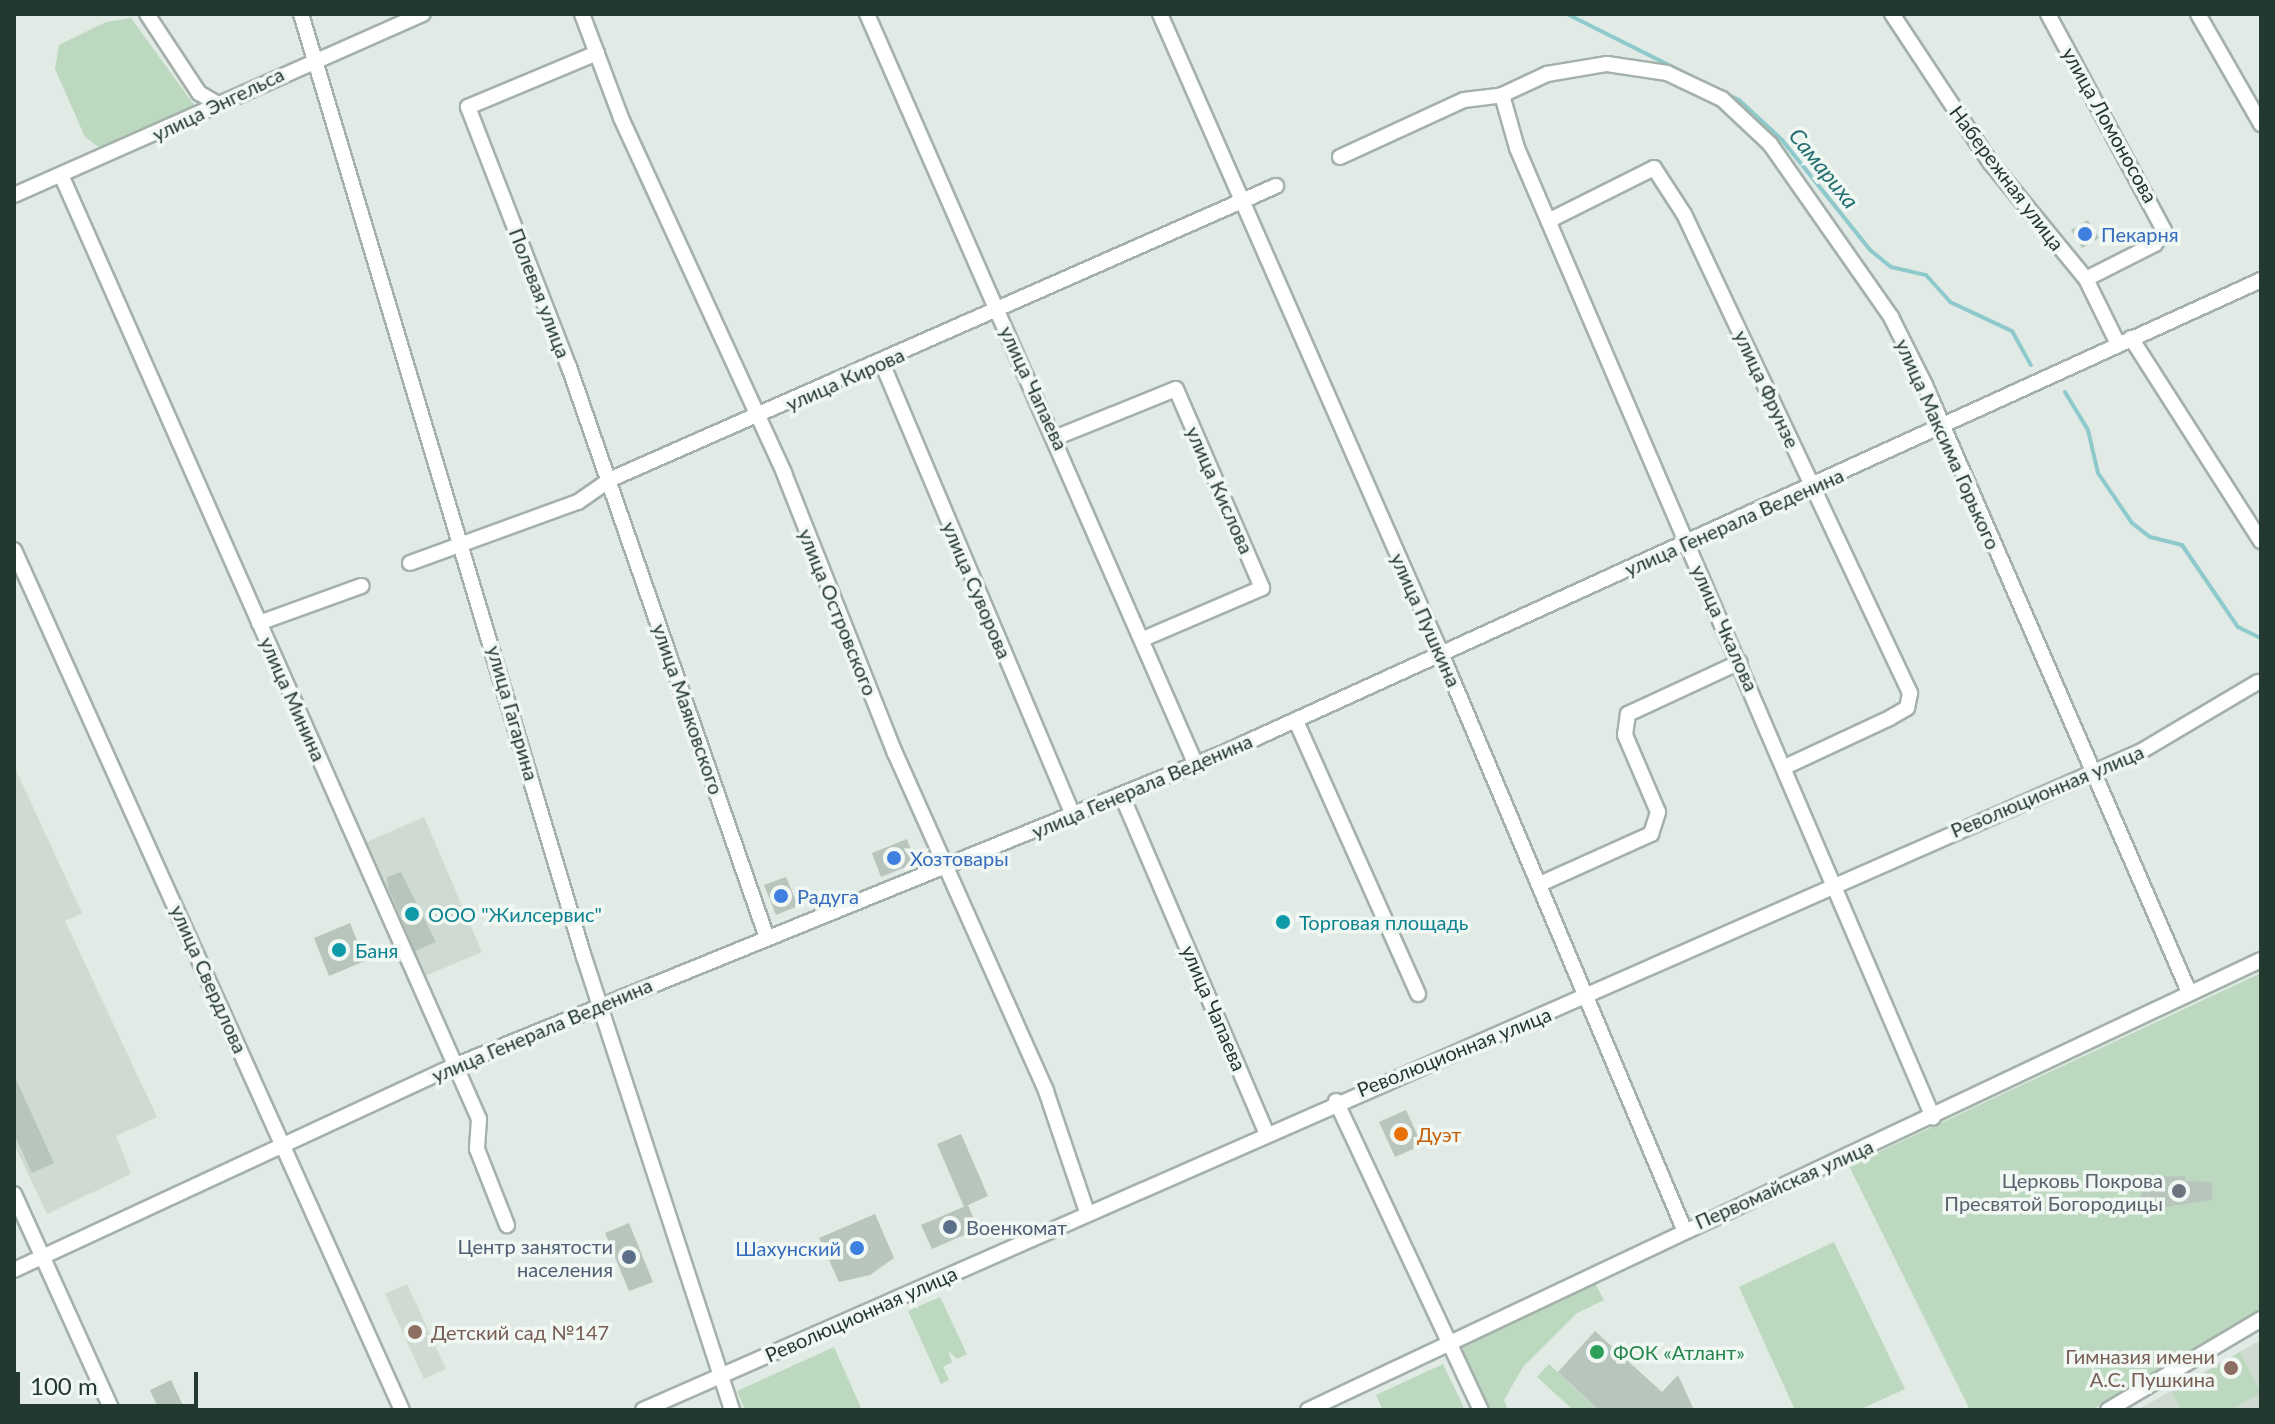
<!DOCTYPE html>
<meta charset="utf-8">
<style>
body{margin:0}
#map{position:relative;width:2275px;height:1424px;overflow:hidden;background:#e1eae5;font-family:Lato,sans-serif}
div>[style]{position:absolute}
.built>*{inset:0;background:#cfdad3}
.green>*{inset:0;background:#bcd9bf}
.stream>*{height:4px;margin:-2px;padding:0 2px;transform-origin:2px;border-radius:2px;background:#8ecacb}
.building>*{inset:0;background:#b7c5bd}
.roads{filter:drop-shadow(2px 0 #a4b1ab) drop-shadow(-2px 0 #a4b1ab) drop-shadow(0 2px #a4b1ab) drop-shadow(0 -2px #a4b1ab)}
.minor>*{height:14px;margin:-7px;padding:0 7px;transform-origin:7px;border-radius:7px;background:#fff}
.dots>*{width:22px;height:22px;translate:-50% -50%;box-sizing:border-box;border:4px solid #f1f7f3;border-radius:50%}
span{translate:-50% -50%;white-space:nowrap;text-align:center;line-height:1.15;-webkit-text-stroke:7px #f1f7f3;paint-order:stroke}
.street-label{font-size:20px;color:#233930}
.shop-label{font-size:20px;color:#366cbe}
.left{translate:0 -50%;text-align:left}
.right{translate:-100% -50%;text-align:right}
.culture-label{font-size:20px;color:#0d838f}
.food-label{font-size:20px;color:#c56008}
.worship-label{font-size:20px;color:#5b616d}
.service-label{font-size:20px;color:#4e5e75}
.education-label{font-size:20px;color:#785e54}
.leisure-label{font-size:20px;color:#27864d}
.water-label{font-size:22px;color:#236e6f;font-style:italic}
.frame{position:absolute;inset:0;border:16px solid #233930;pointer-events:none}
.scale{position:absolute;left:16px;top:1372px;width:182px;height:36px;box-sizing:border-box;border:4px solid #233930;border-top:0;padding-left:10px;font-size:24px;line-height:28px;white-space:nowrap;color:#233930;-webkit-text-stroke:6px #f1f7f3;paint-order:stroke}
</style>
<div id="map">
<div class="built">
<i style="clip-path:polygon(14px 766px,82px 913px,65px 921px,157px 1117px,116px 1136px,131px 1174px,47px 1214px,14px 1144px)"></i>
<i style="clip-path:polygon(424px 817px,482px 952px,420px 978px,362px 844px)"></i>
<i style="clip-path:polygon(407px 1284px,446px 1369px,424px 1379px,385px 1294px)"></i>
<i style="clip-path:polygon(2261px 1340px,2261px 1410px,2137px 1410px,2241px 1351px)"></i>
</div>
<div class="green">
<i style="clip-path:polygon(131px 18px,197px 109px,104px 151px,85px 137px,55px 69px,59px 45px,106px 22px)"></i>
<i style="clip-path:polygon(2261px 973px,2261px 1310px,2091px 1410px,1970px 1410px,1849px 1166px)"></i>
<i style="clip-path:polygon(1834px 1242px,1905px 1389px,1859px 1410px,1795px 1410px,1739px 1287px)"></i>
<i style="clip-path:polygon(1595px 1283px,1604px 1300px,1577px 1313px,1523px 1367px,1504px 1400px,1508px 1410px,1489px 1410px,1461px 1347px)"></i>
<i style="clip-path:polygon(940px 1297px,967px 1354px,957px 1359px,948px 1351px,952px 1362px,943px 1367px,949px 1380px,941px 1384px,908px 1311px)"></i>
<i style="clip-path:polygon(834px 1347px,862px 1410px,745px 1410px,737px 1391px)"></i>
<i style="clip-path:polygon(2240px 1352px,2261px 1393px,2231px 1410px,2182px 1410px,2172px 1392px)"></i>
<i style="clip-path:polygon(1443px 1364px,1465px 1410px,1383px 1410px,1376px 1395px)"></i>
<i style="clip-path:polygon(1549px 1364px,1599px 1410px,1573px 1410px,1537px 1377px)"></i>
</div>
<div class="stream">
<i style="left:1567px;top:14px;width:192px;rotate:26.6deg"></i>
<i style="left:1739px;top:100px;width:59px;rotate:42.9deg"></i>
<i style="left:1782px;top:140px;width:141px;rotate:51.3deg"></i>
<i style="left:1870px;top:250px;width:27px;rotate:39deg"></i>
<i style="left:1891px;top:267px;width:36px;rotate:13deg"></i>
<i style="left:1926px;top:275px;width:36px;rotate:48deg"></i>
<i style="left:1950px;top:302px;width:68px;rotate:25.1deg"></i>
<i style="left:2012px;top:331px;width:39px;rotate:61deg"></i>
<i style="left:2065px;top:392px;width:44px;rotate:58.8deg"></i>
<i style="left:2088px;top:430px;width:44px;rotate:76.9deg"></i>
<i style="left:2098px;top:473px;width:60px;rotate:55.8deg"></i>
<i style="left:2132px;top:523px;width:23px;rotate:38deg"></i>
<i style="left:2150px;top:537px;width:33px;rotate:14deg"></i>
<i style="left:2182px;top:545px;width:99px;rotate:55.7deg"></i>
<i style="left:2238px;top:627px;width:25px;rotate:26deg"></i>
</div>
<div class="building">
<i style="clip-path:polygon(2088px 220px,2099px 238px,2082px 248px,2071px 230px)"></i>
<i style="clip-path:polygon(907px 839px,916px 863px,881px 877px,872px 853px)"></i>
<i style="clip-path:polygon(401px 872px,436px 942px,415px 951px,388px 887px,387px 877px)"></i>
<i style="clip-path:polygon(786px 877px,798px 906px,776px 915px,764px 885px)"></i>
<i style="clip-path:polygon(350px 923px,365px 961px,329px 976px,314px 938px)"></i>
<i style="clip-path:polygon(14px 1075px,54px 1163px,32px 1173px,14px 1134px)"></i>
<i style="clip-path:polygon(1406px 1110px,1422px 1145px,1395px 1157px,1379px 1122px)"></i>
<i style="clip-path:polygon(961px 1134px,988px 1196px,964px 1207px,937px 1144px)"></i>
<i style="clip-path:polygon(2185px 1176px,2185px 1181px,2212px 1182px,2212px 1200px,2152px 1209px,2151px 1199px,2142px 1199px,2141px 1186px,2151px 1186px,2151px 1177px)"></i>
<i style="clip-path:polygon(968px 1205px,978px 1229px,932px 1249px,921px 1225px)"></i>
<i style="clip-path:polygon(875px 1214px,894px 1258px,870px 1275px,839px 1282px,819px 1238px)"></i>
<i style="clip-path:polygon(629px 1223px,653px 1282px,629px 1291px,605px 1233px)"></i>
<i style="clip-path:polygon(1595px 1331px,1662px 1392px,1678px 1375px,1694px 1410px,1599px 1410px,1558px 1372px)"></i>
<i style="clip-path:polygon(171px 1380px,185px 1410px,159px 1410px,150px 1390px)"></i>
</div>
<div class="roads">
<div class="minor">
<i style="left:147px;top:14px;width:95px;rotate:56.6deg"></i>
<i style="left:199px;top:93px;width:20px;rotate:30deg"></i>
<i style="left:301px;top:14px;width:985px;rotate:73.3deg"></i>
<i style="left:584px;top:957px;width:477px;rotate:71.9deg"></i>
<i style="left:582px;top:14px;width:111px;rotate:69.4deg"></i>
<i style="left:621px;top:118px;width:391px;rotate:65.3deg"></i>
<i style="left:784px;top:473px;width:301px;rotate:68.4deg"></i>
<i style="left:895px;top:753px;width:370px;rotate:65.9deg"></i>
<i style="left:1046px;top:1091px;width:128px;rotate:71.3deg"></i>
<i style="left:867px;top:14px;width:820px;rotate:66.34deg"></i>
<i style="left:1160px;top:14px;width:698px;rotate:66.26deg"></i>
<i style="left:1441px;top:653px;width:625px;rotate:67.13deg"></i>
<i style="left:1892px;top:14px;width:178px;rotate:56.5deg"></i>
<i style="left:1990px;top:162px;width:151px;rotate:50.6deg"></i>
<i style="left:2086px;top:279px;width:72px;rotate:63.8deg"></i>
<i style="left:2048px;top:14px;width:245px;rotate:61.8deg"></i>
<i style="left:2164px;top:230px;width:17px;rotate:123deg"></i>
<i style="left:2155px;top:244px;width:77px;rotate:153.1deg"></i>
<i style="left:2198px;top:14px;width:127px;rotate:60.2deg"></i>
<i style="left:597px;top:53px;width:140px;rotate:157.3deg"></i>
<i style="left:468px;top:107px;width:279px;rotate:68.8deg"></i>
<i style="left:569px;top:367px;width:604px;rotate:70.88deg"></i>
<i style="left:1502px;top:95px;width:55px;rotate:74.2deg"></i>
<i style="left:1517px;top:148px;width:1055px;rotate:66.77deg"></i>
<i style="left:1340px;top:157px;width:136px;rotate:-24.7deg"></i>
<i style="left:1464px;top:100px;width:38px;rotate:-7deg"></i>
<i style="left:1502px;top:95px;width:50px;rotate:-25deg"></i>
<i style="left:1547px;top:74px;width:61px;rotate:-9.5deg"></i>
<i style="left:1607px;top:64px;width:61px;rotate:8.5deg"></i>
<i style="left:1667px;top:73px;width:61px;rotate:25.3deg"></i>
<i style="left:1722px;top:99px;width:66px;rotate:43.2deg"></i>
<i style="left:1770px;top:144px;width:211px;rotate:55deg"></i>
<i style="left:1891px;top:317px;width:76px;rotate:63.4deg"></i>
<i style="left:1925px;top:385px;width:662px;rotate:66.49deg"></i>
<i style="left:62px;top:177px;width:1030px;rotate:66.12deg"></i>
<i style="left:479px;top:1119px;width:30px;rotate:94deg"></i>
<i style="left:477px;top:1149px;width:82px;rotate:68.5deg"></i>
<i style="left:14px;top:195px;width:447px;rotate:-23.9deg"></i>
<i style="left:1552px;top:219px;width:114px;rotate:-26.6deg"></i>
<i style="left:1654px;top:168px;width:55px;rotate:56.9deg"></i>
<i style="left:1684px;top:214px;width:530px;rotate:64.74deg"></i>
<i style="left:1910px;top:693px;width:15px;rotate:101deg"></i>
<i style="left:1907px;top:708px;width:20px;rotate:150deg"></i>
<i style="left:1890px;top:718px;width:114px;rotate:155deg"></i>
<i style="left:2131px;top:338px;width:241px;rotate:57.4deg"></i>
<i style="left:882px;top:363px;width:491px;rotate:67.1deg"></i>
<i style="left:1057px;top:437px;width:128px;rotate:-22deg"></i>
<i style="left:1176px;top:389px;width:217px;rotate:66.6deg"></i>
<i style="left:1262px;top:588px;width:129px;rotate:156.8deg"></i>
<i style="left:14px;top:550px;width:943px;rotate:65.72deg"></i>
<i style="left:410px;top:563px;width:179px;rotate:-20deg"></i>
<i style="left:578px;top:502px;width:38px;rotate:-35deg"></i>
<i style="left:609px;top:480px;width:729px;rotate:-23.79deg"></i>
<i style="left:259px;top:623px;width:109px;rotate:-19.9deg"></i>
<i style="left:1296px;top:721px;width:299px;rotate:65.9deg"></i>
<i style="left:1122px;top:796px;width:366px;rotate:66.8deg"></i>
<i style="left:1540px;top:884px;width:122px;rotate:-24.2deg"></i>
<i style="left:1651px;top:834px;width:23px;rotate:-72deg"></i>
<i style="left:1658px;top:812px;width:84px;rotate:-113.2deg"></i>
<i style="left:1625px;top:735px;width:21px;rotate:-82deg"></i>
<i style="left:1628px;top:714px;width:123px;rotate:-24.9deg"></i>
<i style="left:1336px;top:1101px;width:341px;rotate:64.9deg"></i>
<i style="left:14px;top:1194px;width:237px;rotate:65.6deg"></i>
<i style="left:14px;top:1270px;width:485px;rotate:-24.9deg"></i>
<i style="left:454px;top:1066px;width:828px;rotate:-22.14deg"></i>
<i style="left:1221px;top:754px;width:1143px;rotate:-24.5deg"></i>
<i style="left:643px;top:1410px;width:1635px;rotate:-23.73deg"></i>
<i style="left:2140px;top:752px;width:137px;rotate:-30.7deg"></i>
<i style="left:1308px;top:1410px;width:1054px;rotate:-25.28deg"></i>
<i style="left:2108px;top:1410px;width:178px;rotate:-30.7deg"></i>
</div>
</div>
<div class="dots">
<i style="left:2085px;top:234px;background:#3f7fe0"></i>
<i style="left:894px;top:858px;background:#3f7fe0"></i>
<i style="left:781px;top:896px;background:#3f7fe0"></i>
<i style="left:412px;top:914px;background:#0f9aa8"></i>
<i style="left:1283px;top:922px;background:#0f9aa8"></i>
<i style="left:339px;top:950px;background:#0f9aa8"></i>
<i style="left:1401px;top:1134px;background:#e8710a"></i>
<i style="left:2179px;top:1191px;background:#6b7280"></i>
<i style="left:950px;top:1227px;background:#5c6f8a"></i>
<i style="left:857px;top:1248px;background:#3f7fe0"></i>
<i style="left:629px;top:1257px;background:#5c6f8a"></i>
<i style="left:415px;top:1332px;background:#8d6e63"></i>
<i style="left:1597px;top:1352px;background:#2e9e5b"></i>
<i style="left:2231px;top:1368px;background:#8d6e63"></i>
</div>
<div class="street-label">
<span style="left:218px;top:104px;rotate:-26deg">улица Энгельса</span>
<span style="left:2110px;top:125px;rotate:61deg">улица Ломоносова</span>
<span style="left:2007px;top:178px;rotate:53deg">Набережная улица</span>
<span style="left:540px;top:293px;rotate:69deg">Полевая улица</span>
<span style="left:845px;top:379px;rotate:-24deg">улица Кирова</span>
<span style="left:1034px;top:388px;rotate:65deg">улица Чапаева</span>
<span style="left:1767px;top:389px;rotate:65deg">улица Фрунзе</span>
<span style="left:1948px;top:444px;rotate:66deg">улица Максима Горького</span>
<span style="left:1220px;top:490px;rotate:66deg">улица Кислова</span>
<span style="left:1734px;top:522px;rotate:-24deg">улица Генерала Веденина</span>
<span style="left:977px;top:590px;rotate:67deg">улица Суворова</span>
<span style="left:838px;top:612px;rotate:68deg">улица Островского</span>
<span style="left:1426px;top:620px;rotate:66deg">улица Пушкина</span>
<span style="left:1725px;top:628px;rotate:66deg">улица Чкалова</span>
<span style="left:293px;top:699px;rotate:66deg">улица Минина</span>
<span style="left:688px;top:709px;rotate:71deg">улица Маяковского</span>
<span style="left:513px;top:713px;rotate:74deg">улица Гагарина</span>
<span style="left:1142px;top:786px;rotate:-23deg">улица Генерала Веденина</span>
<span style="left:2047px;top:791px;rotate:-23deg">Революционная улица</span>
<span style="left:209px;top:979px;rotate:66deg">улица Свердлова</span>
<span style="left:1214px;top:1008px;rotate:67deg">улица Чапаева</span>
<span style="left:542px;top:1030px;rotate:-23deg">улица Генерала Веденина</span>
<span style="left:1454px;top:1052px;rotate:-22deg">Революционная улица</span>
<span style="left:1784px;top:1184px;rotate:-24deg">Первомайская улица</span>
<span style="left:861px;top:1314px;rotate:-24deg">Революционная улица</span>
</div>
<div class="shop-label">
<span class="left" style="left:2101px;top:234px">Пекарня</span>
<span class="left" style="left:910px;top:858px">Хозтовары</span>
<span class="left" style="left:797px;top:896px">Радуга</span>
<span class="right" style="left:841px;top:1248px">Шахунский</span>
</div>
<div class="culture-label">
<span class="left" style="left:428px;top:914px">ООО "Жилсервис"</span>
<span class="left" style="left:1299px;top:922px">Торговая площадь</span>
<span class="left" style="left:355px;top:950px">Баня</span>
</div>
<div class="food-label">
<span class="left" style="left:1417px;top:1134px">Дуэт</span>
</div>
<div class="worship-label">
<span class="right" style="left:2163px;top:1192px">Церковь Покрова<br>Пресвятой Богородицы</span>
</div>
<div class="service-label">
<span class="left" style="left:966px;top:1227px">Военкомат</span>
<span class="right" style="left:613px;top:1258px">Центр занятости<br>населения</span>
</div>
<div class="education-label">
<span class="left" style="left:431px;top:1332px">Детский сад №147</span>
<span class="right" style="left:2215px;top:1368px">Гимназия имени<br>А.С. Пушкина</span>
</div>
<div class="leisure-label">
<span class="left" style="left:1613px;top:1352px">ФОК «Атлант»</span>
</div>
<div class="water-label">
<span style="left:1824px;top:168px;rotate:51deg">Самариха</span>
</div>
<div class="frame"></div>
<div class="scale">100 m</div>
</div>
